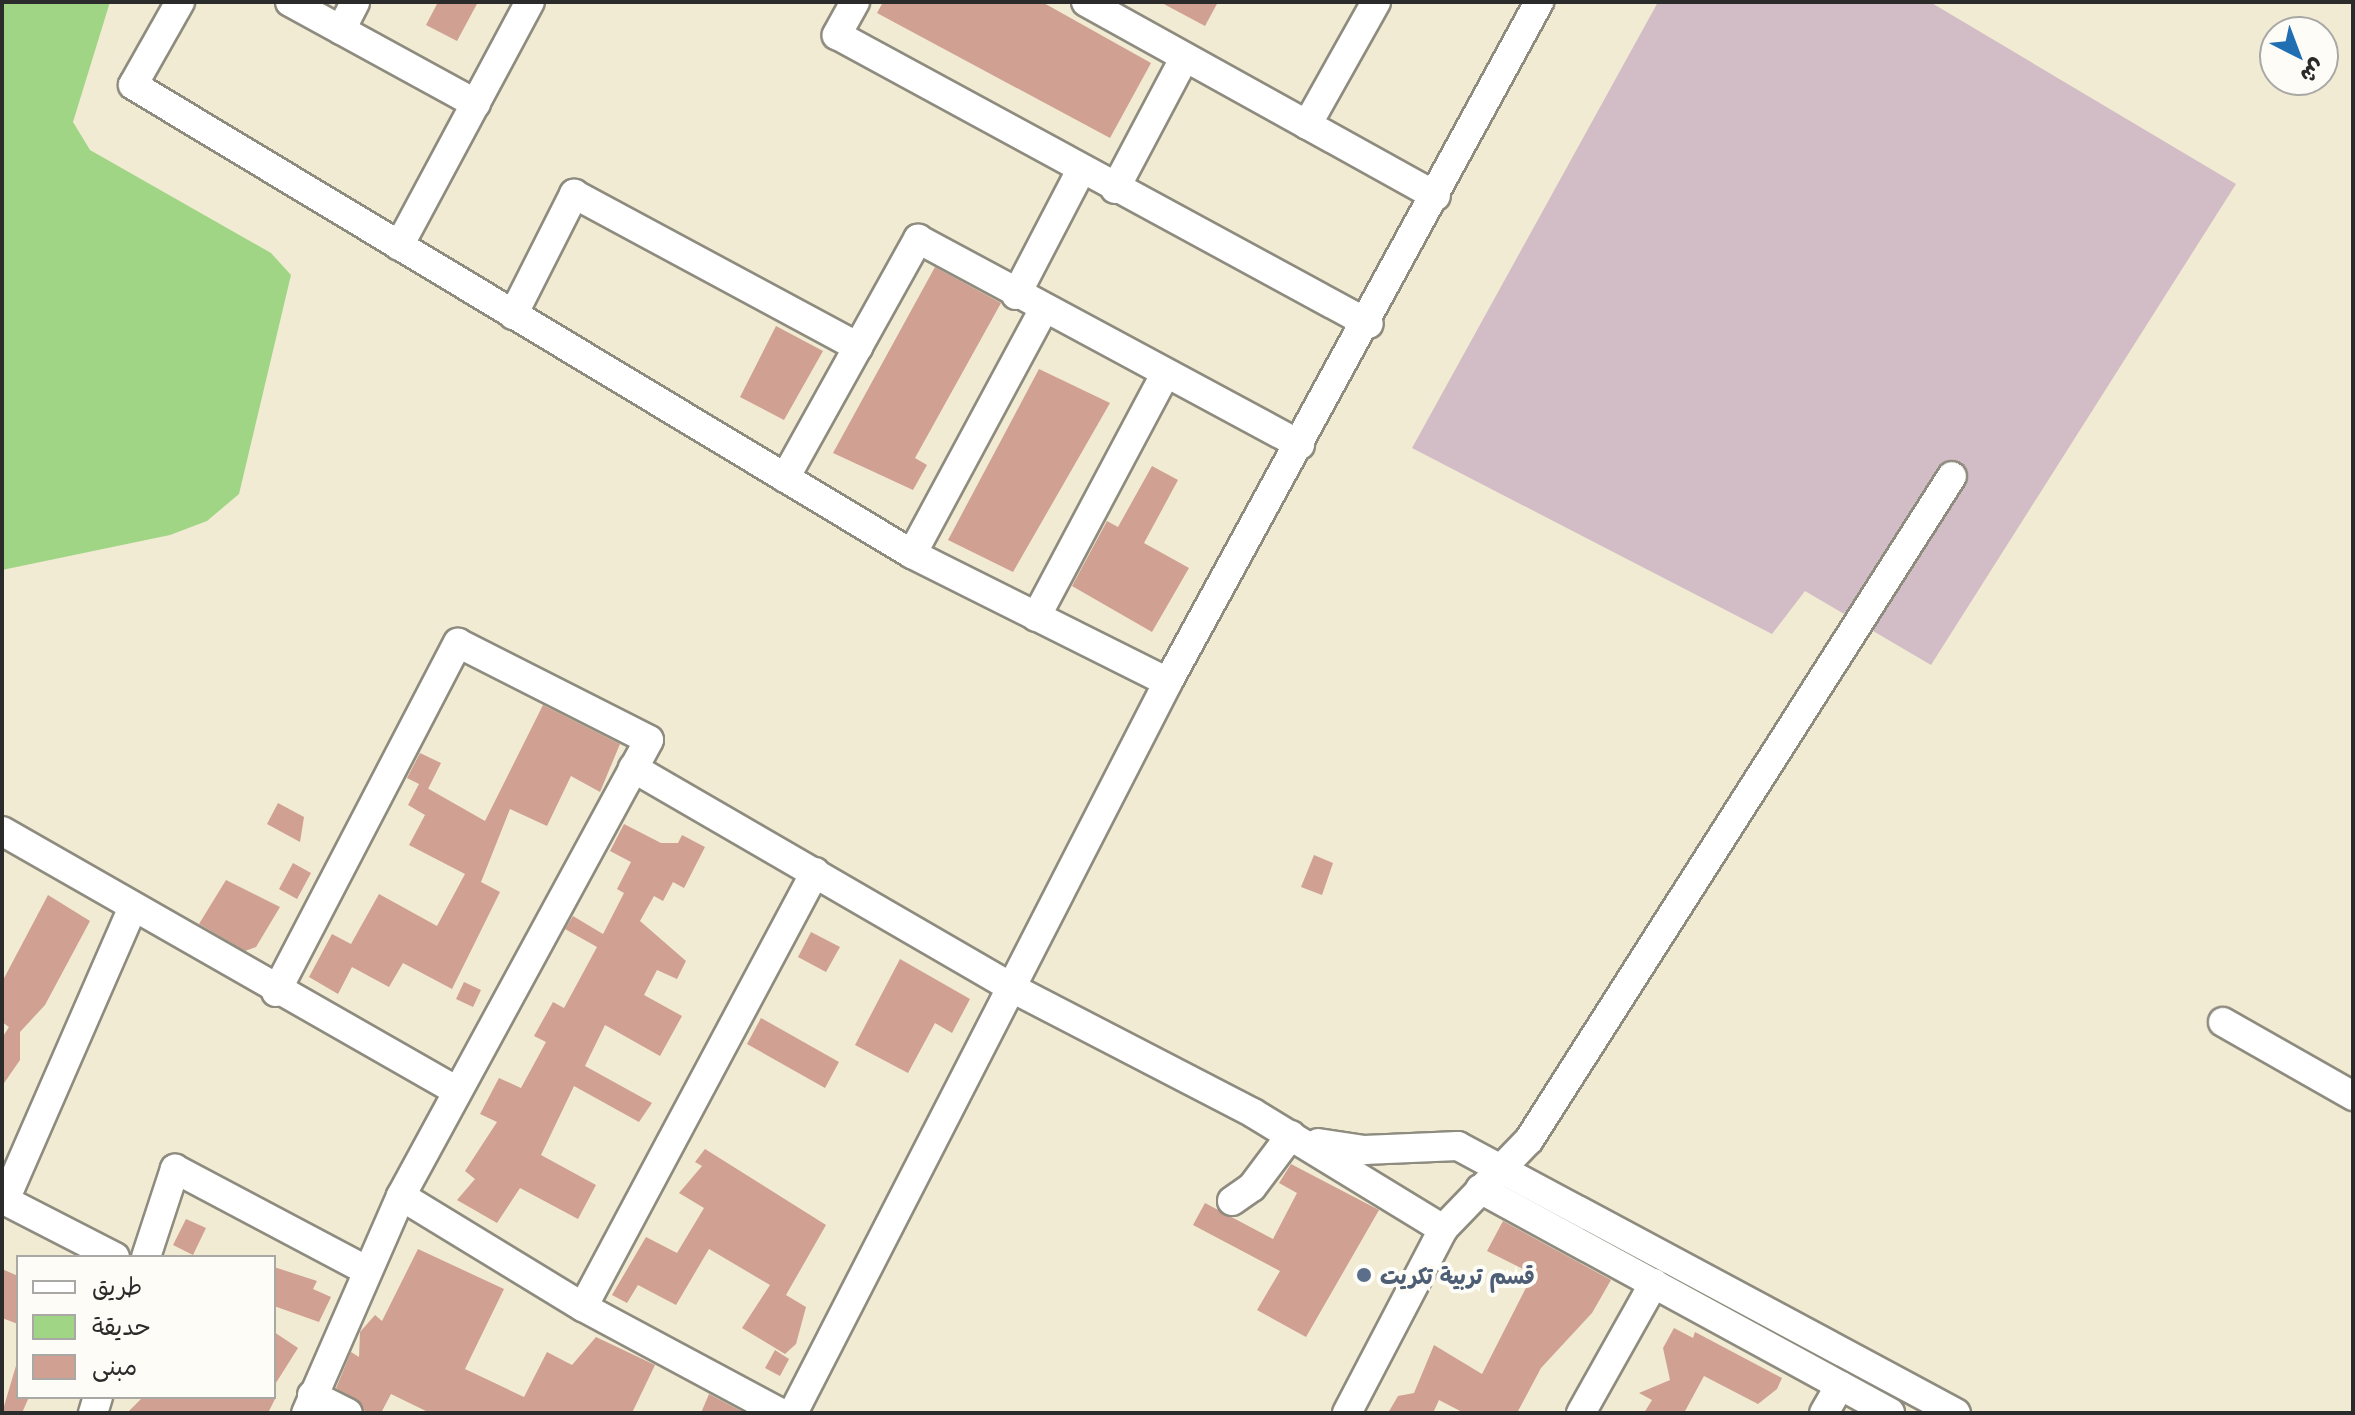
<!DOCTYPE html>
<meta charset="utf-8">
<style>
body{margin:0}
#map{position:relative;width:2355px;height:1415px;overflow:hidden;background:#f1ebd3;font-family:"Playpen Sans","Playpen Sans Arabic",sans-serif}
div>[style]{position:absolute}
.industrial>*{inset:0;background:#d2bdc6}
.green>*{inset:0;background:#a0d586}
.building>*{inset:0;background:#d0a092}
.roads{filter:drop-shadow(2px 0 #8e8b7f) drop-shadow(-2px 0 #8e8b7f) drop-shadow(0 2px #8e8b7f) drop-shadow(0 -2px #8e8b7f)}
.minor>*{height:28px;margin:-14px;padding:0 14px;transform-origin:14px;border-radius:14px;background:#fff}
.dots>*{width:22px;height:22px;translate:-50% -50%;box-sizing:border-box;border:4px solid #fdfcf7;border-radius:50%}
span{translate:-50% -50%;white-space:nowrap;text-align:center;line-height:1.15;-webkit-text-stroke:8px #fdfcf7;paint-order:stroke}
.service-label{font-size:22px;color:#4e5e75;font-weight:700}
.left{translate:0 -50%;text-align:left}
.frame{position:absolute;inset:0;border:4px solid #2b2b2b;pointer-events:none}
.legend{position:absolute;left:16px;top:1255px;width:260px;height:144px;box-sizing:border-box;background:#fdfcf7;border:2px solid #a9a8a5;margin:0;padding:10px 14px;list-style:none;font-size:24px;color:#2b2b2b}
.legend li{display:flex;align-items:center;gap:16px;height:40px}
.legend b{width:40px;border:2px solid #a9a8a5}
.north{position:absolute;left:2259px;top:16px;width:80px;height:80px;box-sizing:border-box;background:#fdfcf7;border:2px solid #a9a8a5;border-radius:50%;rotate:138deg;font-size:22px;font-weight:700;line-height:32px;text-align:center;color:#2b2b2b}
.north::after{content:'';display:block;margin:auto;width:28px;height:36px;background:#1f6fb2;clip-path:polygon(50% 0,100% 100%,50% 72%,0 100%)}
</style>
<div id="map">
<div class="industrial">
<i style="clip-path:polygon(1658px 2px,1930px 2px,2236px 184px,1931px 665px,1805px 591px,1772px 634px,1412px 448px)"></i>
</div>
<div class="green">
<i style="clip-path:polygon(2px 2px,110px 2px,73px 122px,90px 150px,271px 253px,291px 275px,239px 494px,207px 521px,170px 535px,2px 570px)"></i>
</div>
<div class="building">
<i style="clip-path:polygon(438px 2px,478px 2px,457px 41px,426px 25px)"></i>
<i style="clip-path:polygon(883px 2px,1042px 2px,1151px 63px,1110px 138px,877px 13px)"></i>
<i style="clip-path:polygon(1160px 2px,1218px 2px,1205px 26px)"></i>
<i style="clip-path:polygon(935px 267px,1001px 303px,915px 458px,927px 465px,913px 490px,833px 453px)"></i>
<i style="clip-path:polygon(776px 326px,823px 351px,784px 420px,740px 397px)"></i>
<i style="clip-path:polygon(1039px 369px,1110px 403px,1013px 572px,948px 540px)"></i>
<i style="clip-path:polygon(1152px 466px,1178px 480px,1144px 543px,1189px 568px,1152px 632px,1072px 586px,1107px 521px,1118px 527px)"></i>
<i style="clip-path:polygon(543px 705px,620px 744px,600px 792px,571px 776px,547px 826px,510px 809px,481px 882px,500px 892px,452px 989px,403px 963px,389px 987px,352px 967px,338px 994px,309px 977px,332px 934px,351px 944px,379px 894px,437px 926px,465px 874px,409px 845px,425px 815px,408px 805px,419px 784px,407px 778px,420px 753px,441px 763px,428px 789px,420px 784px,485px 821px)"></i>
<i style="clip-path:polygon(278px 803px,304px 817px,300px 842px,267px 824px)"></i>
<i style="clip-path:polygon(624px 824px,661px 843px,678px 843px,682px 835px,705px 847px,684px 888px,673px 882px,663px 901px,654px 896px,640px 921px,686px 961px,677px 979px,657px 970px,644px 995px,682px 1016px,660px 1056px,605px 1025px,585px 1066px,652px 1103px,639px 1122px,574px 1086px,541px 1155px,596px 1185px,578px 1219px,520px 1188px,497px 1223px,457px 1200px,475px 1179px,465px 1171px,497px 1122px,480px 1114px,499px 1078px,521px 1088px,546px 1042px,534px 1036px,553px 1002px,564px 1008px,597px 947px,565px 929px,573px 916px,603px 934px,624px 893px,617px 889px,631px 862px,610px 851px)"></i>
<i style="clip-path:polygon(1314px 855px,1333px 863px,1322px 895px,1301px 887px)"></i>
<i style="clip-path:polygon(293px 863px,311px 873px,297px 899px,279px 889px)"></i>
<i style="clip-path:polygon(226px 880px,280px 907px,256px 947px,245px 951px,199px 924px)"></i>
<i style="clip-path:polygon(48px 895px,90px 921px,45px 1005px,20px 1032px,20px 1060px,2px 1086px,2px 1038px,9px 1027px,2px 1022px,2px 982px)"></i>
<i style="clip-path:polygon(811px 932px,840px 947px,826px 972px,798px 957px)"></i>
<i style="clip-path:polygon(900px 959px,970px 999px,952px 1033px,935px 1023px,908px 1073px,855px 1045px)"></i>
<i style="clip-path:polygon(464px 982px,481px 990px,473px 1007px,456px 999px)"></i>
<i style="clip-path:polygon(761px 1018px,839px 1062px,825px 1088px,747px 1044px)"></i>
<i style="clip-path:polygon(705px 1149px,826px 1225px,786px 1295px,806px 1307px,796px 1344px,785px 1354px,742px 1328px,770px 1285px,709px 1249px,676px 1305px,638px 1285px,627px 1303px,612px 1295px,646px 1237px,677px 1253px,704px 1208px,679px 1193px,702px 1166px,695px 1162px)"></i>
<i style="clip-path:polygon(1291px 1164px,1379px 1210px,1306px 1337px,1257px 1310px,1280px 1271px,1193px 1225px,1205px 1203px,1273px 1239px,1297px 1193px,1279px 1183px)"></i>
<i style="clip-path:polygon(186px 1219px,206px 1228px,193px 1255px,173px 1245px)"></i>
<i style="clip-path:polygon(1503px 1221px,1611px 1280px,1592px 1313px,1541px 1368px,1517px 1413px,1464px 1413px,1439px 1400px,1433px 1413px,1388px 1413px,1398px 1396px,1414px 1393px,1434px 1345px,1482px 1374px,1533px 1274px,1487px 1251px)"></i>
<i style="clip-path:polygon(418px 1249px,504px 1289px,465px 1369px,524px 1397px,547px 1352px,572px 1365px,596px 1337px,655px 1365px,632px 1413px,430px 1413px,391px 1394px,381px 1413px,365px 1411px,336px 1388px,351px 1352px,359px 1357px,360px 1332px,375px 1315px,382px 1321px)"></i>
<i style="clip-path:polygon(274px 1267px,317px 1281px,313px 1289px,331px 1297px,319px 1322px,274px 1306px)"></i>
<i style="clip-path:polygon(2px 1269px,18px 1276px,18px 1324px,2px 1318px)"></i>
<i style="clip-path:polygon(1674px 1328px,1693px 1338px,1695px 1332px,1782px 1378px,1777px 1389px,1758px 1404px,1704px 1376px,1684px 1413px,1644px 1413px,1652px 1400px,1639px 1393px,1670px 1380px,1663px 1348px)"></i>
<i style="clip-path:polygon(274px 1332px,298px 1348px,274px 1386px)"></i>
<i style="clip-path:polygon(775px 1350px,789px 1359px,780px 1376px,765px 1368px)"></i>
<i style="clip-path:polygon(18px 1359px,18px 1397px,29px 1397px,22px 1413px,2px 1413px)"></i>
<i style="clip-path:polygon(709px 1394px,745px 1413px,701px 1413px)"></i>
<i style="clip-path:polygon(143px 1397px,276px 1397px,268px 1413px,127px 1413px)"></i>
</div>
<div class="roads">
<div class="minor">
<i style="left:180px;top:2px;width:95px;rotate:119.5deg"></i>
<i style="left:133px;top:85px;width:909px;rotate:31.05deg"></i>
<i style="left:912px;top:554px;width:286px;rotate:26.6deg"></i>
<i style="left:290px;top:2px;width:212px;rotate:28.7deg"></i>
<i style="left:855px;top:2px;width:38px;rotate:119deg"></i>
<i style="left:837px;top:35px;width:605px;rotate:28.51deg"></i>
<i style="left:1086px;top:2px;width:400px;rotate:29deg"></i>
<i style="left:341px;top:30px;width:31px;rotate:-63deg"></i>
<i style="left:1307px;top:125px;width:141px;rotate:-60.7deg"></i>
<i style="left:1115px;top:189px;width:149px;rotate:-62.1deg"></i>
<i style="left:399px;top:246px;width:277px;rotate:-61.8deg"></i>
<i style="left:1016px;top:295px;width:141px;rotate:-62.5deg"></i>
<i style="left:513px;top:315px;width:136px;rotate:-63.2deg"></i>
<i style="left:574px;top:194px;width:323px;rotate:28.3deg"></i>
<i style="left:785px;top:478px;width:274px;rotate:-60.9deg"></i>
<i style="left:918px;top:239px;width:434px;rotate:28.3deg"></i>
<i style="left:912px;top:554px;width:278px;rotate:-61.7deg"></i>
<i style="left:1036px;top:617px;width:276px;rotate:-62deg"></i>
<i style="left:633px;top:768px;width:438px;rotate:30.1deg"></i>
<i style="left:1012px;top:988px;width:271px;rotate:27.4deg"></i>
<i style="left:1253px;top:1113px;width:223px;rotate:31.4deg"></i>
<i style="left:2px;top:831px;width:524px;rotate:29.74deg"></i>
<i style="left:276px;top:992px;width:394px;rotate:-62.5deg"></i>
<i style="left:458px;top:643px;width:214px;rotate:26.9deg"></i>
<i style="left:649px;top:740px;width:519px;rotate:118.54deg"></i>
<i style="left:401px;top:1196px;width:237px;rotate:113.6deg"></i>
<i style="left:2223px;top:1022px;width:150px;rotate:29.6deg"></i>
<i style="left:1318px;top:1143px;width:47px;rotate:8.7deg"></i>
<i style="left:1364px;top:1150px;width:94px;rotate:-2.4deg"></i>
<i style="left:1458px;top:1146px;width:565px;rotate:28.2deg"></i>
<i style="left:1480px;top:1189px;width:467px;rotate:28.6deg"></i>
<i style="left:401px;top:1196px;width:213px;rotate:31.4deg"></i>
<i style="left:583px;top:1307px;width:225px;rotate:28.2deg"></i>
<i style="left:2px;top:1199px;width:127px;rotate:27.2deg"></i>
<i style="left:5px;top:1200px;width:320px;rotate:-66.4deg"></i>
<i style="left:1232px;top:1201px;width:24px;rotate:-35deg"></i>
<i style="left:1252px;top:1187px;width:65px;rotate:-53.1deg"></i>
<i style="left:146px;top:1257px;width:93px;rotate:-71.8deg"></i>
<i style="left:175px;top:1169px;width:216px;rotate:27.9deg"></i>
<i style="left:583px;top:1307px;width:493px;rotate:-61.9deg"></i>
<i style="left:312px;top:1395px;width:40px;rotate:26.6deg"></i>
<i style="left:93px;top:1413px;width:17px;rotate:-73deg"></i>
<i style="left:793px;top:1413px;width:822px;rotate:-62.84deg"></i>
<i style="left:1168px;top:682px;width:775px;rotate:-61.38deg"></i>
<i style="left:1347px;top:1413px;width:208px;rotate:-62.4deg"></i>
<i style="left:1443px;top:1229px;width:124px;rotate:-46deg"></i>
<i style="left:1529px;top:1140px;width:787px;rotate:-57.5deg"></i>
<i style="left:1581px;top:1413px;width:149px;rotate:-60.7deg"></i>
<i style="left:1824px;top:1413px;width:32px;rotate:-60deg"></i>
</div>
</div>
<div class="dots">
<i style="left:1364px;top:1275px;background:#5c6f8a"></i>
</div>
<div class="service-label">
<span class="left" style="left:1380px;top:1275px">قسم تربية تكريت</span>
</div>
<div class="frame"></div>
<ul class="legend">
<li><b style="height:10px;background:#fff"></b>طريق</li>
<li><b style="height:22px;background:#a0d586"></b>حديقة</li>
<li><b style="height:22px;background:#d0a092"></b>مبنى</li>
</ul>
<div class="north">ش</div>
</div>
